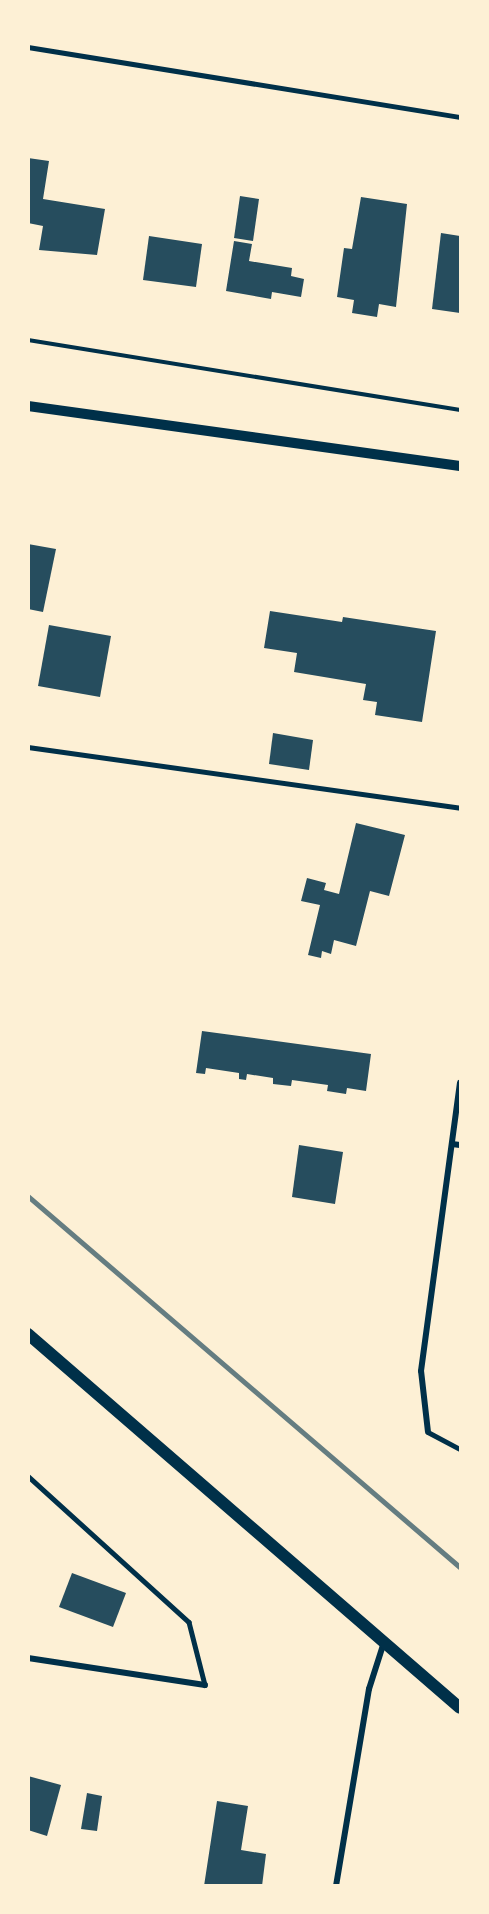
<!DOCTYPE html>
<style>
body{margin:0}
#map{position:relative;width:489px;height:1914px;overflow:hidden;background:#fdf0d5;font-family:Mulish,sans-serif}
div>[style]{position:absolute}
.building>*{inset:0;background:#264d5e}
.path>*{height:4px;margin:-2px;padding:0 2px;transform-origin:2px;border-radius:2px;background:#003049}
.service>*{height:4.5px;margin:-2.25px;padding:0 2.25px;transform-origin:2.25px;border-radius:2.25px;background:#003049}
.minor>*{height:6px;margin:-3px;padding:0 3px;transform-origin:3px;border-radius:3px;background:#003049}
.tertiary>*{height:10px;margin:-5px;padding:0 5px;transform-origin:5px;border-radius:5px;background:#003049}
.secondary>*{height:12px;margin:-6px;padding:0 6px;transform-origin:6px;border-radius:6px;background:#003049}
.rail>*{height:4.5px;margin:-2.25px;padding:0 2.25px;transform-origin:2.25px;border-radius:2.25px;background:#657d81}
span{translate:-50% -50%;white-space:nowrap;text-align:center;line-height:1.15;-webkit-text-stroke:5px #fdf0d5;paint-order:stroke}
.frame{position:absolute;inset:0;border:30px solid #fdf0d5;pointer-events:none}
</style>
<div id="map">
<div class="building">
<i style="clip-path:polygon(28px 158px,49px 161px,43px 199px,105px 209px,97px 255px,39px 250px,43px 226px,28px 223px)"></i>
<i style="clip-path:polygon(240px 196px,259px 199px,253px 241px,234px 238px)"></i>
<i style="clip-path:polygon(361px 197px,407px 204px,396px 307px,379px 304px,377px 317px,352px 313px,354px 300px,337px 297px,344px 248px,352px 249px)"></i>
<i style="clip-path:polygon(441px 233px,460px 236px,460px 313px,432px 309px)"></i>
<i style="clip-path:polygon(149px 236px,202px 244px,196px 287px,143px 280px)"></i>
<i style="clip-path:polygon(234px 241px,252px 244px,249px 261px,292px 268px,291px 276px,304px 279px,301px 297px,272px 292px,271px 299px,226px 291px)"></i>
<i style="clip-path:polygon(28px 544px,56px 549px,43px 612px,28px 609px)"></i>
<i style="clip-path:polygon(270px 611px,342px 622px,343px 617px,436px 631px,422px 722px,375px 715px,377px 702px,363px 700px,366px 684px,294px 672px,297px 653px,264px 648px)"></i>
<i style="clip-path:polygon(49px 625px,111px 636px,100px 697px,38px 686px)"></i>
<i style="clip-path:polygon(273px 733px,313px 740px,309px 770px,269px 764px)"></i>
<i style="clip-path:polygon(356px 823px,405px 835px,389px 896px,370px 891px,356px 946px,334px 940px,331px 954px,322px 951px,321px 958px,308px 955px,320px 905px,301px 901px,307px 878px,326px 883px,324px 890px,339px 894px)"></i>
<i style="clip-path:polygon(202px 1031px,371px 1054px,366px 1091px,347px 1088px,346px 1094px,327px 1091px,328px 1085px,292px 1080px,291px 1086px,273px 1084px,273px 1078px,247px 1074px,246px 1080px,239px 1079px,239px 1073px,206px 1068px,205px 1074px,196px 1073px)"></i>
<i style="clip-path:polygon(299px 1145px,343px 1152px,335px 1204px,292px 1197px)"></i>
<i style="clip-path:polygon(72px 1573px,126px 1593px,113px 1627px,59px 1607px)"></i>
<i style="clip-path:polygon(28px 1776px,61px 1785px,47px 1836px,28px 1830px)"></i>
<i style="clip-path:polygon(87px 1793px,102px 1796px,97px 1831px,81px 1829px)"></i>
<i style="clip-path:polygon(217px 1801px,248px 1806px,241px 1850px,266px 1854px,262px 1886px,204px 1886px)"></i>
</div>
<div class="path">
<i style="left:28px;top:340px;width:438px;rotate:9.2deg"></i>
</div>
<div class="service">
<i style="left:28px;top:47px;width:438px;rotate:9.2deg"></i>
<i style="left:28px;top:747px;width:436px;rotate:8deg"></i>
<i style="left:428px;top:1432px;width:36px;rotate:28deg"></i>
<i style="left:28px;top:1476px;width:217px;rotate:42.2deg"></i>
<i style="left:189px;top:1622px;width:65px;rotate:75.7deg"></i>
</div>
<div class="minor">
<i style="left:452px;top:1144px;width:8px;rotate:7deg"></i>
<i style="left:428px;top:1432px;width:61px;rotate:-96.5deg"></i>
<i style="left:421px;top:1371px;width:291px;rotate:-82.3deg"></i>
<i style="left:28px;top:1658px;width:179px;rotate:8.7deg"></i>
<i style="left:336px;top:1886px;width:200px;rotate:-80.5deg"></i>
<i style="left:369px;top:1689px;width:49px;rotate:-72.3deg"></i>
</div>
<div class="tertiary">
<i style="left:28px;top:406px;width:436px;rotate:7.9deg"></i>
</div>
<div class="secondary">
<i style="left:28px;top:1334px;width:571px;rotate:40.88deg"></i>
</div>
<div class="rail">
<i style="left:28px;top:1196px;width:569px;rotate:40.66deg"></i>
</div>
<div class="frame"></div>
</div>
